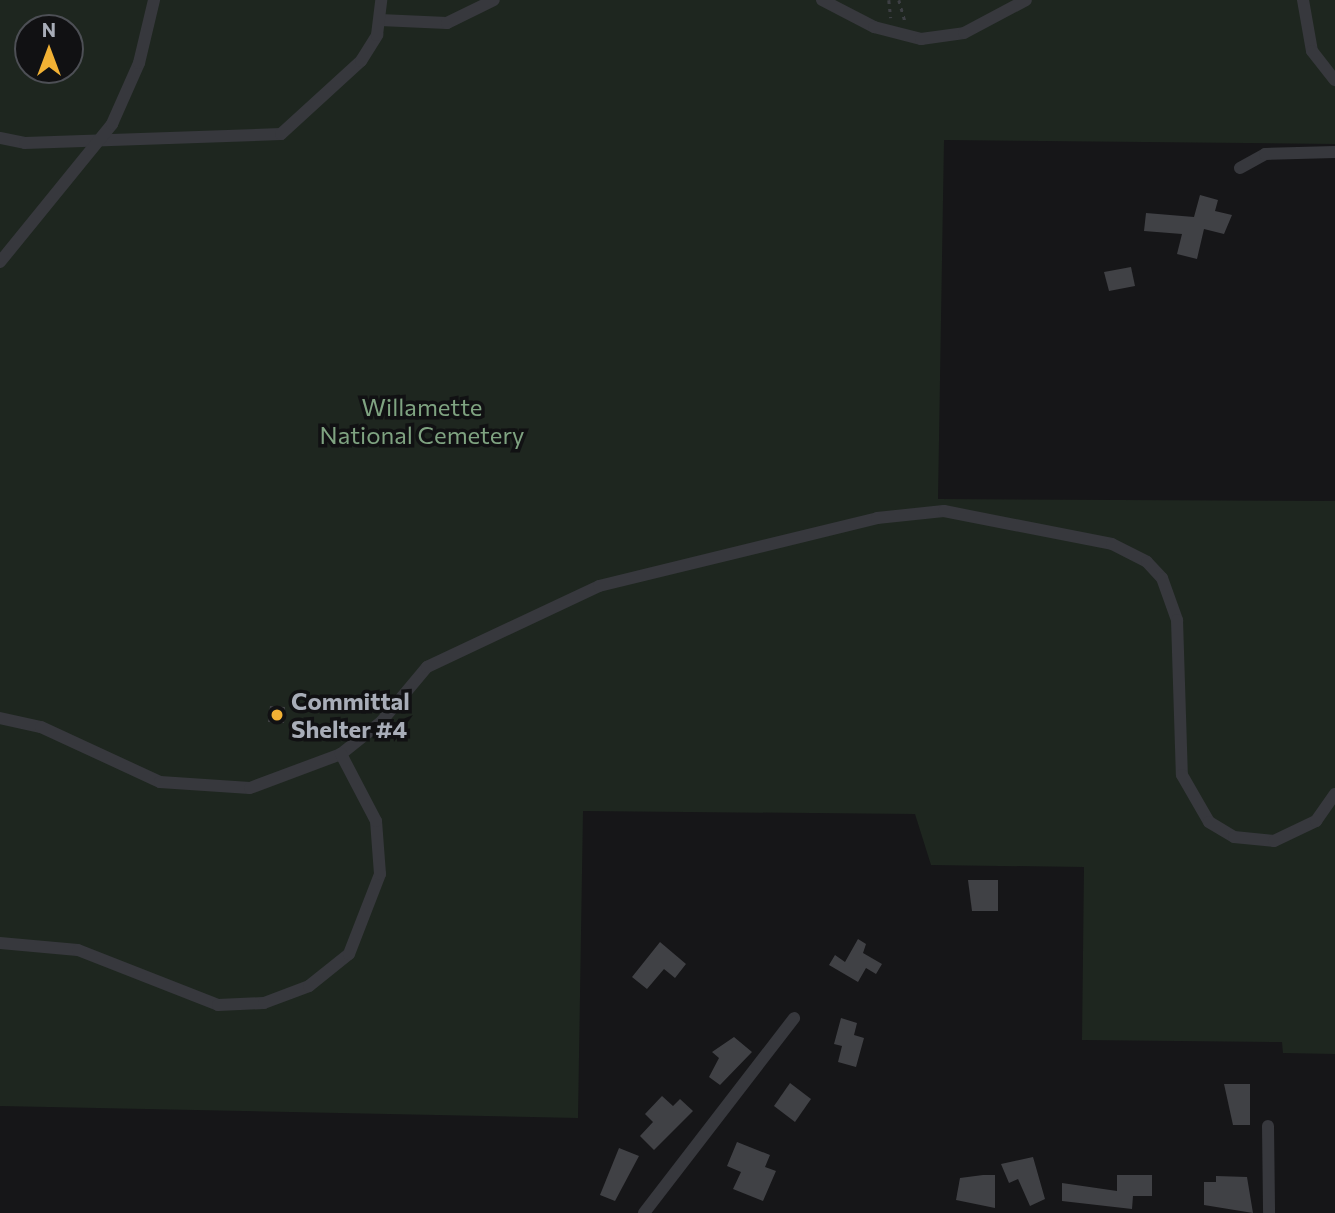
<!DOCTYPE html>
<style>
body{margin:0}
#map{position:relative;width:1335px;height:1213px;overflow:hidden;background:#161618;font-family:Commissioner,sans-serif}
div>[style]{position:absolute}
.green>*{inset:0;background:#1e261f}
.building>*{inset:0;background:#404145}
.path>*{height:2.5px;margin-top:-1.25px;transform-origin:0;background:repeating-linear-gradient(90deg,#3d3f44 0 3.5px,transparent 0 8.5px)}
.minor>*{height:12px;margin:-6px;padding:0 6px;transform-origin:6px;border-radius:6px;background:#37383d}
.dots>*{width:19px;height:19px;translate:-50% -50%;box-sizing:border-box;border:4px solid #111113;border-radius:50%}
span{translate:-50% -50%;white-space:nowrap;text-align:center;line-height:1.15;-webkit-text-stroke:7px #111113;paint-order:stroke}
.park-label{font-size:24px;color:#7fa381}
.poi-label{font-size:24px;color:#a8adb8;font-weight:700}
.left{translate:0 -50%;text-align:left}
.north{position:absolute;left:14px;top:14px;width:70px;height:70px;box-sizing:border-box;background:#111113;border:2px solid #4d4f55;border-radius:50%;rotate:0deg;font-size:19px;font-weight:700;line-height:28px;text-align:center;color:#a8adb8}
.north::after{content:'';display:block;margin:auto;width:24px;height:32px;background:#f2b134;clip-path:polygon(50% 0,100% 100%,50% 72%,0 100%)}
</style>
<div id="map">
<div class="green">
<i style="clip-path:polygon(evenodd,0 0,1335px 0,1335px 144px,944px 140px,938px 499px,1335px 501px,1335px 1054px,1283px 1053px,1282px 1042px,1082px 1040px,1084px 867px,931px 865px,915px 814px,583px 811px,578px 1118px,0 1106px,0 0,28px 28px,70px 28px,70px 70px,28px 70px,28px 28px)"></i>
</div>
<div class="building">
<i style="clip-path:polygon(1200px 195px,1218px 200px,1215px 211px,1232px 215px,1224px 234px,1204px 229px,1197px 259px,1177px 254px,1182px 234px,1144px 231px,1146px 213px,1194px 217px)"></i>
<i style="clip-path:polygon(1131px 267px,1135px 286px,1109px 291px,1104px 272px)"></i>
<i style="clip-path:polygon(270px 706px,285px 707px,284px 723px,268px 722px)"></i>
<i style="clip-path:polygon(968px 880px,998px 880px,998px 911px,972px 911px)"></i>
<i style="clip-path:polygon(858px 939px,866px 944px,863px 953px,882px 964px,876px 974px,866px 968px,858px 982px,829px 965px,835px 955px,845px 962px)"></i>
<i style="clip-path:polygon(660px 942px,686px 964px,675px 978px,664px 969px,647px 989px,632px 977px)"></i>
<i style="clip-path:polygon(841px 1018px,857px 1023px,854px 1035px,864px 1038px,856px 1067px,838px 1062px,842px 1046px,834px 1044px)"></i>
<i style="clip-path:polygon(734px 1037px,752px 1052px,720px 1085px,709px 1077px,719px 1058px,712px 1052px)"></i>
<i style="clip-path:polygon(790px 1083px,811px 1099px,795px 1122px,774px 1106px)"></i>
<i style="clip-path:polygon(1224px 1084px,1250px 1084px,1250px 1125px,1233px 1125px)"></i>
<i style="clip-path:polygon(662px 1096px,673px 1106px,680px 1099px,693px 1111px,654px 1150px,640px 1136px,653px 1122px,645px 1114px)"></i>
<i style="clip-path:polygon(737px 1142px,770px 1155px,765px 1167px,776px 1171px,763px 1201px,733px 1189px,741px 1172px,727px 1166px)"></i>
<i style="clip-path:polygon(619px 1148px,639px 1156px,615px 1201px,600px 1195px)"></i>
<i style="clip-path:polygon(1033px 1157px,1045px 1199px,1030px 1206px,1018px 1179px,1009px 1183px,1001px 1164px)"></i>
<i style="clip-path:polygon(983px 1175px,995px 1175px,995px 1208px,956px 1200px,960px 1178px)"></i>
<i style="clip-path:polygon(1117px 1175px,1152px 1175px,1152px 1196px,1133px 1196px,1132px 1209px,1062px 1201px,1062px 1183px,1117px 1191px)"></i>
<i style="clip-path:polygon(1216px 1176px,1247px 1177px,1253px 1213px,1204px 1205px,1204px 1182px,1216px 1182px)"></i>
</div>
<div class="path">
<i style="left:889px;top:0;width:18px;rotate:84deg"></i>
<i style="left:899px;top:0;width:25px;rotate:74deg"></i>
</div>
<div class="minor">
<i style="left:822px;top:0;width:59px;rotate:27.4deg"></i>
<i style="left:874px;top:27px;width:49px;rotate:14.3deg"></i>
<i style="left:921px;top:39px;width:43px;rotate:-7.9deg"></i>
<i style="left:964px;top:33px;width:70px;rotate:-28deg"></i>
<i style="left:1303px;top:0;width:52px;rotate:80deg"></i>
<i style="left:1312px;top:51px;width:37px;rotate:52deg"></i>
<i style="left:380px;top:20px;width:67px;rotate:2.6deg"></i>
<i style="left:447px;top:23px;width:52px;rotate:-26.1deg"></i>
<i style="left:0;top:138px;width:25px;rotate:11deg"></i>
<i style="left:25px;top:143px;width:256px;rotate:-2deg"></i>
<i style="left:281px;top:134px;width:108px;rotate:-42.4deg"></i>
<i style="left:361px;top:61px;width:31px;rotate:-58deg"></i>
<i style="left:377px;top:35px;width:35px;rotate:-83deg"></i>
<i style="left:1240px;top:168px;width:29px;rotate:-29deg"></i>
<i style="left:1265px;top:154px;width:70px;rotate:-1.6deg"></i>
<i style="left:0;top:262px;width:178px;rotate:-50.9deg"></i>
<i style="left:112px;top:124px;width:67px;rotate:-66.1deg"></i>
<i style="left:139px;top:63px;width:65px;rotate:-76.6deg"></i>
<i style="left:0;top:718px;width:42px;rotate:12.4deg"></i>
<i style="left:41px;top:727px;width:131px;rotate:24.8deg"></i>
<i style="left:160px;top:782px;width:90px;rotate:3.8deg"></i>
<i style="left:250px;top:788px;width:97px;rotate:-20.5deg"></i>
<i style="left:341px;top:754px;width:51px;rotate:-38.7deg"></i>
<i style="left:381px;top:722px;width:72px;rotate:-50.1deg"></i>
<i style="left:427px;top:667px;width:190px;rotate:-25.2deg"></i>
<i style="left:599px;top:586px;width:286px;rotate:-13.7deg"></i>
<i style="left:877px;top:518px;width:67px;rotate:-6deg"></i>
<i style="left:944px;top:511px;width:171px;rotate:11.1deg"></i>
<i style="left:1112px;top:544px;width:39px;rotate:27deg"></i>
<i style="left:1147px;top:562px;width:22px;rotate:47deg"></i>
<i style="left:1162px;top:578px;width:45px;rotate:70.3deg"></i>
<i style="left:1177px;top:620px;width:155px;rotate:88.2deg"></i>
<i style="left:1182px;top:775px;width:54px;rotate:60.1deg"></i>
<i style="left:1209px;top:822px;width:29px;rotate:31deg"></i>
<i style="left:1234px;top:837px;width:40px;rotate:5.7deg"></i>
<i style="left:1274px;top:841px;width:47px;rotate:-25.5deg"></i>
<i style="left:1316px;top:821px;width:33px;rotate:-55deg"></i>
<i style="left:0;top:943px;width:78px;rotate:5.1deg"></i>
<i style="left:78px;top:950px;width:150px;rotate:21.4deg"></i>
<i style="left:218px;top:1005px;width:46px;rotate:-2.5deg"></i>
<i style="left:264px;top:1003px;width:48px;rotate:-20.7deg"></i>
<i style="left:309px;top:986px;width:51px;rotate:-38.7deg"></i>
<i style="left:349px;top:954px;width:86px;rotate:-68.8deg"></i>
<i style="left:380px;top:874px;width:53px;rotate:-94.3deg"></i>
<i style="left:376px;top:821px;width:76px;rotate:-117.6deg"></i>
<i style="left:1268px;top:1126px;width:87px;rotate:89.3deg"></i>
<i style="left:644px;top:1213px;width:246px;rotate:-52.4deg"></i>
</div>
<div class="dots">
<i style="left:277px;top:715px;background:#f2b134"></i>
</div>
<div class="park-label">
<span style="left:422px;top:421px">Willamette<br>National Cemetery</span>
</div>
<div class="poi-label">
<span class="left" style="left:291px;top:715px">Committal<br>Shelter #4</span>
</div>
<div class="north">N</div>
</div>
